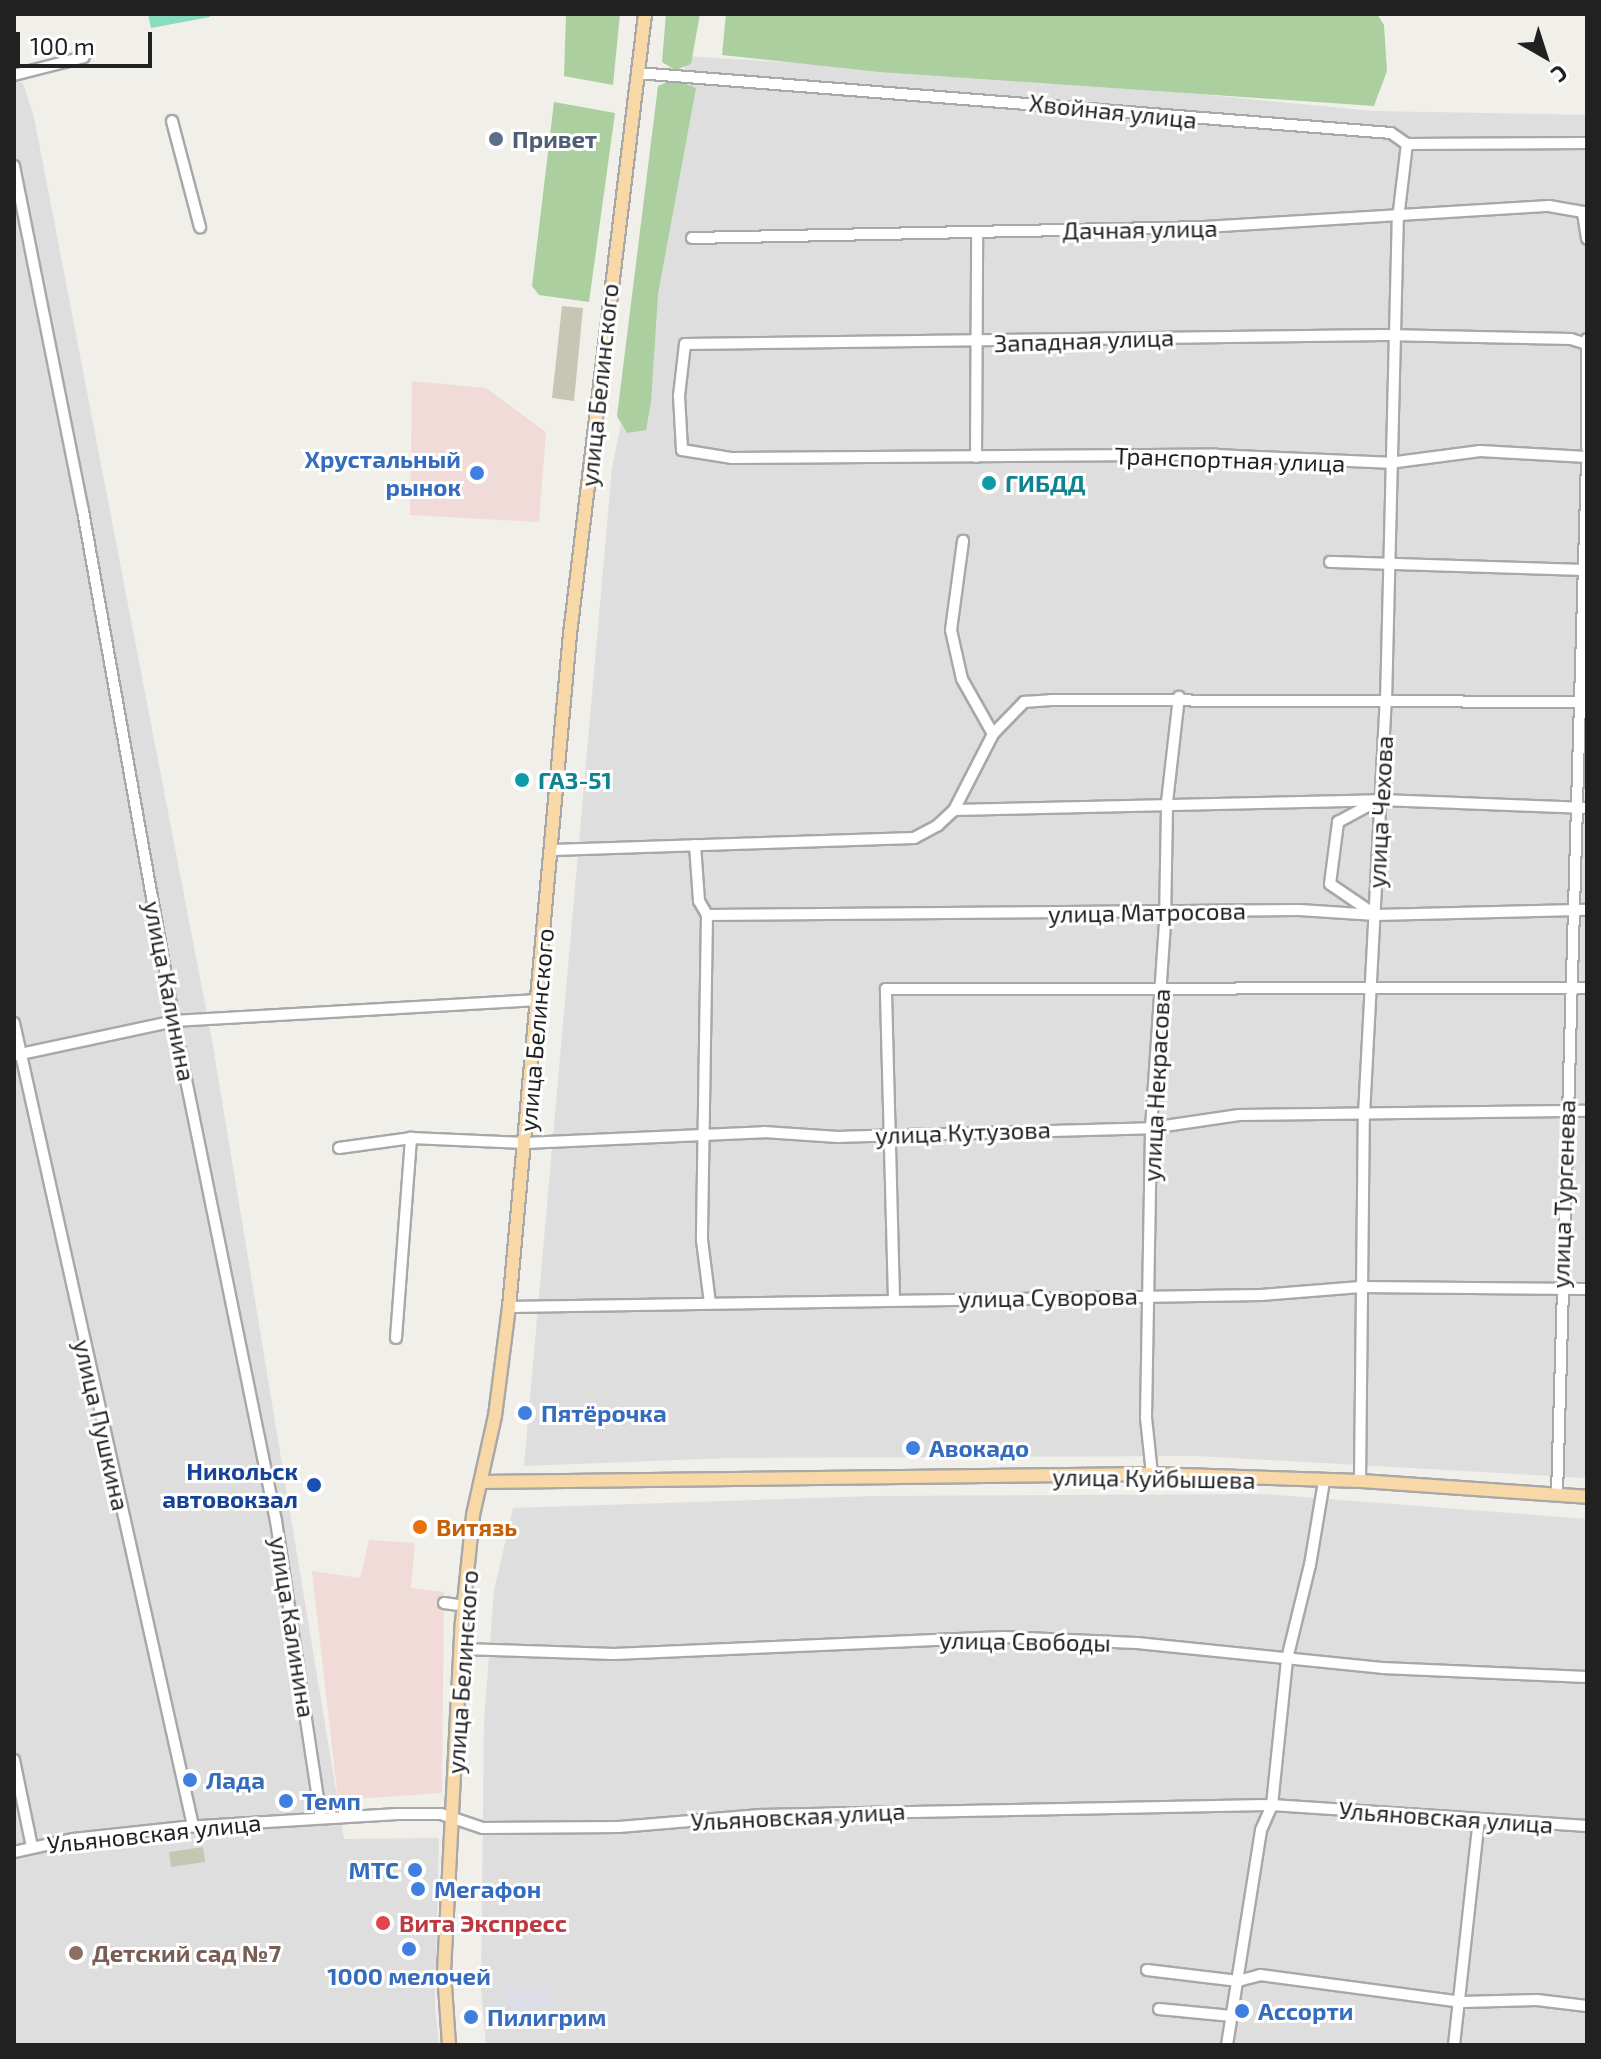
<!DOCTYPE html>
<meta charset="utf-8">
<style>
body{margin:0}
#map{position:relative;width:1601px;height:2059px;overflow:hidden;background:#f1efe9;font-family:"Exo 2",sans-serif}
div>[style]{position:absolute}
.residential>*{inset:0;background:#dfdede}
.commercial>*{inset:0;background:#f1dbd9}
.construction>*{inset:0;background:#c5c6b4}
.forest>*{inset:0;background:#abcf9f}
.pitch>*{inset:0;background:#8adcc0}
.plaza>*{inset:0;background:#dddde7}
.roads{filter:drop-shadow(2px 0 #a8a8a8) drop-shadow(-2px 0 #a8a8a8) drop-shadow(0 2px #a8a8a8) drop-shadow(0 -2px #a8a8a8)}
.minor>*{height:10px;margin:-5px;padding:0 5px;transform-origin:5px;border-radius:5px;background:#fff}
.major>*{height:12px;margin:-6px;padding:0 6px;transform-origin:6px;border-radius:6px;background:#f8d8a6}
.dots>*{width:22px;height:22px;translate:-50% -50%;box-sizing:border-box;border:4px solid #fff;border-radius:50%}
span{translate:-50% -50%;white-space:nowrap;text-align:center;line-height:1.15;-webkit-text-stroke:6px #fff;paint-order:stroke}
.street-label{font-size:24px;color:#212121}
.service-label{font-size:24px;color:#4e5e75;font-weight:700}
.left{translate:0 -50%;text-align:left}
.shop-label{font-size:24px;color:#366cbe;font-weight:700}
.right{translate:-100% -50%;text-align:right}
.culture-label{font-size:24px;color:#0d838f;font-weight:700}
.transit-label{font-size:24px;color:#164399;font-weight:700}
.food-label{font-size:24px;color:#c56008;font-weight:700}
.health-label{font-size:24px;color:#be3a42;font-weight:700}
.education-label{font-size:24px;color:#785e54;font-weight:700}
.frame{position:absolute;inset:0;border:16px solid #212121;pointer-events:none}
.north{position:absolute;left:1505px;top:16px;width:80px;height:80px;-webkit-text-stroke:6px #fff;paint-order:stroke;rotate:141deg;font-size:22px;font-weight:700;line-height:32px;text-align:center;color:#212121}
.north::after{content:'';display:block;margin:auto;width:28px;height:36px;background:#212121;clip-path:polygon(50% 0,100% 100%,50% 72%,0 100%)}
.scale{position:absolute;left:16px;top:32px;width:136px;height:36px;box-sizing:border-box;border:4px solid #212121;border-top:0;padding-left:10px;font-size:24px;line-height:28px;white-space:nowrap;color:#212121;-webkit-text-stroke:6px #fff;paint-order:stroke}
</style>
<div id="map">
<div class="residential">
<i style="clip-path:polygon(684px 56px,1021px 77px,1374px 111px,1587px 115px,1587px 1478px,1197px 1456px,730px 1458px,524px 1466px,612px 468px,684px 115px)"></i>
<i style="clip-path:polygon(14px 81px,23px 83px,34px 117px,212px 1040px,344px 1839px,439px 1838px,435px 2005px,439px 2045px,14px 2045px)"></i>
<i style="clip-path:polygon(1264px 1494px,1587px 1519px,1587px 2045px,486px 2045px,481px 1988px,484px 1721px,494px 1591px,513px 1508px,874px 1496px)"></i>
</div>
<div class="commercial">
<i style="clip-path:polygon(412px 381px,486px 388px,546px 432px,539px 522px,410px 515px)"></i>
<i style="clip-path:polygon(369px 1540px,415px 1543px,411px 1588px,444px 1592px,442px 1793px,338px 1800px,312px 1571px,360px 1578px)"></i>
</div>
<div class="construction">
<i style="clip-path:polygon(562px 306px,583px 308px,574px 401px,552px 398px)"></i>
<i style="clip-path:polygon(203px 1847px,205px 1862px,171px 1867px,169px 1852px)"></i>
</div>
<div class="forest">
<i style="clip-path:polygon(566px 14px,620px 14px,613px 85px,564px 76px)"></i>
<i style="clip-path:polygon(666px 14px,700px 14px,691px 64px,675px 70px,662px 62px)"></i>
<i style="clip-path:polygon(726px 14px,1377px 14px,1384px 25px,1387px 71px,1374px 106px,880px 72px,722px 55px)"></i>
<i style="clip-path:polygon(674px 79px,696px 88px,658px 294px,651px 402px,646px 430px,627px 433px,617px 416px,658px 86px)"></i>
<i style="clip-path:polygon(554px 102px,615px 113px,589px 302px,539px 295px,532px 286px)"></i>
</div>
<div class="pitch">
<i style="clip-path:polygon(148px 14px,209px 14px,210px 17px,151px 28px)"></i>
</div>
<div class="plaza">
<i style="clip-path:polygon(551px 1984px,555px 2006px,508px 2014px,504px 1992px)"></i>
</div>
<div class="roads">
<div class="minor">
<i style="left:637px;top:73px;width:756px;rotate:4.55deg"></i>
<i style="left:1391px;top:133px;width:19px;rotate:35deg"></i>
<i style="left:1407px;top:144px;width:180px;rotate:-0.3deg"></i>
<i style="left:14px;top:75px;width:72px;rotate:-14.4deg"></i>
<i style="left:172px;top:121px;width:110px;rotate:75.2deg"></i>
<i style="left:14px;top:166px;width:352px;rotate:78.7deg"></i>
<i style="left:83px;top:511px;width:518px;rotate:79.88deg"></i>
<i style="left:174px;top:1021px;width:510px;rotate:78.47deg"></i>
<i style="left:276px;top:1521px;width:299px;rotate:81.4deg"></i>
<i style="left:1583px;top:213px;width:26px;rotate:81deg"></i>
<i style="left:692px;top:238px;width:512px;rotate:-1.23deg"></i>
<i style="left:1204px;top:227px;width:346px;rotate:-3.5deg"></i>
<i style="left:1549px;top:206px;width:39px;rotate:10deg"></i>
<i style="left:1587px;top:339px;width:109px;rotate:90deg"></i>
<i style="left:1587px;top:344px;width:17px;rotate:-163deg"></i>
<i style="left:1571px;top:339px;width:186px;rotate:-178.8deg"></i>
<i style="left:1385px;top:335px;width:700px;rotate:179.26deg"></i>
<i style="left:685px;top:344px;width:52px;rotate:96.6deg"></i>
<i style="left:679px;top:396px;width:54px;rotate:86.8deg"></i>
<i style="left:682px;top:450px;width:51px;rotate:9.1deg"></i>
<i style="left:732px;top:458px;width:484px;rotate:-0.4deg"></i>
<i style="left:1216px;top:455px;width:173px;rotate:2.6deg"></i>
<i style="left:1389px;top:463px;width:92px;rotate:-7.5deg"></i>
<i style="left:1480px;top:451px;width:107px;rotate:3.2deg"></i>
<i style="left:976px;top:457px;width:225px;rotate:-89.7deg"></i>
<i style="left:1330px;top:562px;width:257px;rotate:1.8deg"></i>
<i style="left:993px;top:734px;width:45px;rotate:-45.9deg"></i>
<i style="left:1024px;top:702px;width:27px;rotate:-4deg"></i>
<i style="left:1051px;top:700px;width:534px;rotate:0.21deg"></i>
<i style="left:954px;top:810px;width:426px;rotate:-1.3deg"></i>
<i style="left:1380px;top:800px;width:207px;rotate:2.2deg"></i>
<i style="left:695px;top:845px;width:56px;rotate:85.9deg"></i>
<i style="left:699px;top:901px;width:16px;rotate:60deg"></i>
<i style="left:553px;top:850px;width:361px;rotate:-1.9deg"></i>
<i style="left:914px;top:838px;width:27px;rotate:-28deg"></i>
<i style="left:938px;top:825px;width:22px;rotate:-43deg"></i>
<i style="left:954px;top:810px;width:85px;rotate:-62.8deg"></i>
<i style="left:993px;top:734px;width:63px;rotate:-119.4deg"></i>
<i style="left:962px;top:679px;width:50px;rotate:-102.7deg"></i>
<i style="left:951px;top:630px;width:90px;rotate:-82.3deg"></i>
<i style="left:1374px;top:914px;width:53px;rotate:-145.7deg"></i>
<i style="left:1330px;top:884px;width:63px;rotate:-82.6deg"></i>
<i style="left:1338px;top:822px;width:44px;rotate:-28.3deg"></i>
<i style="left:707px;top:915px;width:592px;rotate:-0.48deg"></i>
<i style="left:1299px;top:910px;width:77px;rotate:3.7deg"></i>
<i style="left:1376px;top:915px;width:211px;rotate:-1.4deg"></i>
<i style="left:707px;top:915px;width:325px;rotate:90.9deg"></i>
<i style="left:702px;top:1240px;width:64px;rotate:82.8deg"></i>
<i style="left:14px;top:1023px;width:823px;rotate:77.43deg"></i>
<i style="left:16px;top:1055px;width:162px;rotate:-12.1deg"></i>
<i style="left:174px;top:1021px;width:364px;rotate:-3.3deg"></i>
<i style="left:339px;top:1148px;width:73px;rotate:-7.9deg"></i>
<i style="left:411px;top:1138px;width:114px;rotate:2.5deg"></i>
<i style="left:525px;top:1143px;width:239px;rotate:-2.6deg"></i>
<i style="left:764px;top:1132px;width:74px;rotate:3.9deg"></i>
<i style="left:838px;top:1137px;width:313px;rotate:-1.6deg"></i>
<i style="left:1151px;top:1128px;width:89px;rotate:-8.4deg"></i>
<i style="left:1239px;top:1115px;width:348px;rotate:-0.7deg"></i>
<i style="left:894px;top:1299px;width:310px;rotate:-91.5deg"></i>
<i style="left:886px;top:989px;width:701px;rotate:-0.08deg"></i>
<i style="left:509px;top:1307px;width:752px;rotate:-0.91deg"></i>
<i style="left:1261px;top:1295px;width:100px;rotate:-4.6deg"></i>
<i style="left:1361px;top:1287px;width:226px;rotate:0.5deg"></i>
<i style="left:396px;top:1338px;width:201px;rotate:-85.7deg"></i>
<i style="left:1152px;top:1474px;width:56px;rotate:-96.1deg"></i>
<i style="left:1146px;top:1418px;width:290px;rotate:-89deg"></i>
<i style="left:1151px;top:1128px;width:206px;rotate:-86.1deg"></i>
<i style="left:1165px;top:922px;width:120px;rotate:-89deg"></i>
<i style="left:1167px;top:802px;width:106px;rotate:-83.5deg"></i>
<i style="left:1360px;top:1481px;width:366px;rotate:-89.4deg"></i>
<i style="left:1364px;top:1115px;width:414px;rotate:-87deg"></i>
<i style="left:1386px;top:702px;width:483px;rotate:-88.6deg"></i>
<i style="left:1398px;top:219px;width:76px;rotate:-83.2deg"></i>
<i style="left:1557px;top:1495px;width:1033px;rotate:-88.34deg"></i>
<i style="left:444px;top:1603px;width:21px;rotate:8deg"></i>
<i style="left:463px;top:1649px;width:151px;rotate:1.9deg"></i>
<i style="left:614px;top:1654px;width:390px;rotate:-2.5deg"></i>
<i style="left:1004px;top:1637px;width:133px;rotate:2.6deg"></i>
<i style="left:1137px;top:1643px;width:246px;rotate:5.8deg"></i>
<i style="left:1382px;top:1668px;width:205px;rotate:2.5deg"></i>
<i style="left:14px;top:1760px;width:89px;rotate:78.3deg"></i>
<i style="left:14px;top:1852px;width:60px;rotate:-12.4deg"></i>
<i style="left:73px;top:1839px;width:112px;rotate:-6.2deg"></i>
<i style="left:184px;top:1827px;width:214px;rotate:-3.5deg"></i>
<i style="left:398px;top:1814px;width:43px"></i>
<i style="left:441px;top:1814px;width:44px;rotate:18.4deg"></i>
<i style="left:483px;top:1828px;width:136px;rotate:-0.4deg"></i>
<i style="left:619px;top:1827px;width:142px;rotate:-4.9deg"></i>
<i style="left:760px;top:1815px;width:512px;rotate:-1.12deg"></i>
<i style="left:1272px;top:1805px;width:316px;rotate:3.8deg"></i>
<i style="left:1147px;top:1970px;width:92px;rotate:6.9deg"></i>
<i style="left:1238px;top:1981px;width:23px;rotate:-15deg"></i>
<i style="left:1260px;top:1975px;width:204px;rotate:7.6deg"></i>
<i style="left:1462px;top:2002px;width:75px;rotate:-1.5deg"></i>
<i style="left:1537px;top:2000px;width:50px;rotate:6.8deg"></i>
<i style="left:1159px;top:2009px;width:73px;rotate:5.5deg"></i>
<i style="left:1227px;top:2045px;width:218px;rotate:-81deg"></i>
<i style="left:1261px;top:1830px;width:27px;rotate:-66deg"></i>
<i style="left:1272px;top:1805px;width:147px;rotate:-84.1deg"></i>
<i style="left:1287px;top:1659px;width:97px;rotate:-76.3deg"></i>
<i style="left:1310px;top:1565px;width:85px;rotate:-80.5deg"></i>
<i style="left:1454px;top:2045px;width:227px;rotate:-83.7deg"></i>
</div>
<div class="major">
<i style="left:481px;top:1482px;width:671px;rotate:-0.68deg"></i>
<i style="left:1152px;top:1474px;width:208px;rotate:1.9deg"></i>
<i style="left:1360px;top:1481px;width:228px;rotate:4deg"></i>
<i style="left:449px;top:2045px;width:73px;rotate:-93.9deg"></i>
<i style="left:444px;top:1972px;width:350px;rotate:-87.1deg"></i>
<i style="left:462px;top:1622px;width:108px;rotate:-84.1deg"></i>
<i style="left:473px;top:1515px;width:101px;rotate:-77.5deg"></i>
<i style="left:495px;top:1416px;width:110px;rotate:-82.7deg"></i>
<i style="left:509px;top:1307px;width:676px;rotate:-84.82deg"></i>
<i style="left:570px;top:634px;width:625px;rotate:-83.1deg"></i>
</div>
</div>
<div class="dots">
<i style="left:496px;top:139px;background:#5c6f8a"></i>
<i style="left:477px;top:473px;background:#3f7fe0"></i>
<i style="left:989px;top:483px;background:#0f9aa8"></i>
<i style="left:522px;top:780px;background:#0f9aa8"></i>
<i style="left:525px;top:1413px;background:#3f7fe0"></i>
<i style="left:913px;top:1448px;background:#3f7fe0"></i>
<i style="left:314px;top:1485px;background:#1a4fb4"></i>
<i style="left:420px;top:1527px;background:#e8710a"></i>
<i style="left:190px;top:1780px;background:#3f7fe0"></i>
<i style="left:286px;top:1801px;background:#3f7fe0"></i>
<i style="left:415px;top:1870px;background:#3f7fe0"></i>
<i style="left:418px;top:1889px;background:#3f7fe0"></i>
<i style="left:383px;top:1923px;background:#e0444e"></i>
<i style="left:409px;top:1949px;background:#3f7fe0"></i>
<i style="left:76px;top:1953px;background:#8d6e63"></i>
<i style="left:1242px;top:2011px;background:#3f7fe0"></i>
<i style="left:471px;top:2017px;background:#3f7fe0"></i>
</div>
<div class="street-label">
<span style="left:1113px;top:111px;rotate:6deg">Хвойная улица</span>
<span style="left:1140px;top:229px;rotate:-1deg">Дачная улица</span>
<span style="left:1084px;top:340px;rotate:-2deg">Западная улица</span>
<span style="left:599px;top:385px;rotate:-84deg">улица Белинского</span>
<span style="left:1230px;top:459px;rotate:2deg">Транспортная улица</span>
<span style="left:1380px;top:812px;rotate:-87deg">улица Чехова</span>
<span style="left:1147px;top:912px;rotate:-1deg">улица Матросова</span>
<span style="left:170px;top:991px;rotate:79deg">улица Калинина</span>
<span style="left:536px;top:1030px;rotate:-85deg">улица Белинского</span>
<span style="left:1156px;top:1085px;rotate:-87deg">улица Некрасова</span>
<span style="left:963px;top:1132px;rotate:-2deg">улица Кутузова</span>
<span style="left:1563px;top:1194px;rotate:-88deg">улица Тургенева</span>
<span style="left:1048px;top:1297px;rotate:-1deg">улица Суворова</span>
<span style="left:102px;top:1425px;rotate:77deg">улица Пушкина</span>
<span style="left:1154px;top:1478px;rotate:1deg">улица Куйбышева</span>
<span style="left:293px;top:1627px;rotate:81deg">улица Калинина</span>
<span style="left:1025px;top:1641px;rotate:1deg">улица Свободы</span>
<span style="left:462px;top:1672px;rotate:-86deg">улица Белинского</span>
<span style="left:798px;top:1816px;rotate:-3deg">Ульяновская улица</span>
<span style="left:1446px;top:1817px;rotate:4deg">Ульяновская улица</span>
<span style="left:154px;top:1833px;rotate:-6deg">Ульяновская улица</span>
</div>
<div class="service-label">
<span class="left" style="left:512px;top:139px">Привет</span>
</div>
<div class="shop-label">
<span class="right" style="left:461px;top:473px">Хрустальный<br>рынок</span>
<span class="left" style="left:541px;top:1413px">Пятёрочка</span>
<span class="left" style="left:929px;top:1448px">Авокадо</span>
<span class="left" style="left:206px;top:1780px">Лада</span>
<span class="left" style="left:302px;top:1801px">Темп</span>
<span class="right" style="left:399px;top:1870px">МТС</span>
<span class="left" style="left:434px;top:1889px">Мегафон</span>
<span style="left:409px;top:1976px">1000 мелочей</span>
<span class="left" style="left:1258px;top:2011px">Ассорти</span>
<span class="left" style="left:487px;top:2017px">Пилигрим</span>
</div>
<div class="culture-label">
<span class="left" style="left:1005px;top:483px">ГИБДД</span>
<span class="left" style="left:538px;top:780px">ГАЗ-51</span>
</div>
<div class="transit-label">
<span class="right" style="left:298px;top:1485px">Никольск<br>автовокзал</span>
</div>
<div class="food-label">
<span class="left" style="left:436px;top:1527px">Витязь</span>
</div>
<div class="health-label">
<span class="left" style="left:399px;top:1923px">Вита Экспресс</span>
</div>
<div class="education-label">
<span class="left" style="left:92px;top:1953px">Детский сад №7</span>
</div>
<div class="frame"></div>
<div class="north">С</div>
<div class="scale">100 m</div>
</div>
